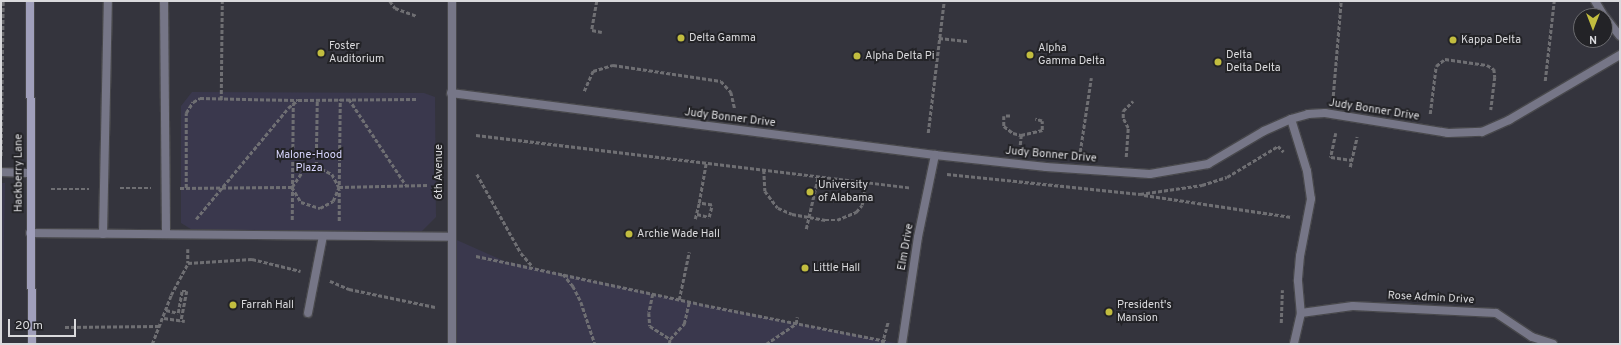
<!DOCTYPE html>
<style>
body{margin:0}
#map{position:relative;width:1621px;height:345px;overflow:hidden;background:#2c2c30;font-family:Overpass,sans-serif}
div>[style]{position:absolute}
.built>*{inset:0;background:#34343d}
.green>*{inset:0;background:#3a384d}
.path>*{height:2.5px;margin-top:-1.25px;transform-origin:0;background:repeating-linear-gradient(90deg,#6f6f73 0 4px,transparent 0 6px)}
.roads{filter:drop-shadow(1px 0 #48484c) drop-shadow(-1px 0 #48484c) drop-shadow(0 1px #48484c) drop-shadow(0 -1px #48484c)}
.lane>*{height:8px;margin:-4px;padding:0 4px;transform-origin:4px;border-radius:4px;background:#767687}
.street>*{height:8px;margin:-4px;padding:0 4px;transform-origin:4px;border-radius:4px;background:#767687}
.secondary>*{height:8px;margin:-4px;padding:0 4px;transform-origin:4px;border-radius:4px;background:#a09fbb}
.dots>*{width:11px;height:11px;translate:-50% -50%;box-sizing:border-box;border:2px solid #232327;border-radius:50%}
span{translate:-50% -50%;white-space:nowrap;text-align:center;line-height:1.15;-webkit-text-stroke:4px #232327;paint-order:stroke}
.poi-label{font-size:11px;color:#dadadd}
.left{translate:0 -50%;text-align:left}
.street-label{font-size:11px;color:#dadadd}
.park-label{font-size:11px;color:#d6d4fc}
.frame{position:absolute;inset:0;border:2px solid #dadadd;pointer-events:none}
.north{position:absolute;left:1573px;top:8px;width:40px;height:40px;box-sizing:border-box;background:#232327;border:1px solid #6c6c70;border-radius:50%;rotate:180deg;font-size:11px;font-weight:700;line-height:16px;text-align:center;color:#dadadd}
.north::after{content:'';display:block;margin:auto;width:14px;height:18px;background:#c2bd3f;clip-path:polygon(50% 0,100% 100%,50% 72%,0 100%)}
.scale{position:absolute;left:8px;top:319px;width:68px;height:18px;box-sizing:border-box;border:2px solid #dadadd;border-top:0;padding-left:5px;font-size:12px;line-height:14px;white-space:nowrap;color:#dadadd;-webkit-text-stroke:3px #232327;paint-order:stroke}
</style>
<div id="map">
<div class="built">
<i style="clip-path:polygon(evenodd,1px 1px,1620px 1px,1620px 344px,1px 344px,1px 1px,1581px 16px,1605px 16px,1605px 40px,1581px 40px,1581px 16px)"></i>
</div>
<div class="green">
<i style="clip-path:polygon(192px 92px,424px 93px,435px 97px,436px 217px,421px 232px,194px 231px,181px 223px,181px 106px)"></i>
<i style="clip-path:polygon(1px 183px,5px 183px,2px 344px,1px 344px)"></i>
<i style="clip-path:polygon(450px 237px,504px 261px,699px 304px,901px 344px,452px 344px)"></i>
</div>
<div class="path">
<i style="left:390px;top:1px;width:9px;rotate:54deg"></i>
<i style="left:395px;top:8px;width:23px;rotate:20deg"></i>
<i style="left:597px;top:1px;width:29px;rotate:100deg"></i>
<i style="left:592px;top:30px;width:10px;rotate:11deg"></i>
<i style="left:939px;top:38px;width:30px;rotate:6deg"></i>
<i style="left:1545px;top:81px;width:81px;rotate:-83.6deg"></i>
<i style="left:584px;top:91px;width:22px;rotate:-66deg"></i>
<i style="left:593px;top:71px;width:21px;rotate:-17deg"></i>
<i style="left:613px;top:65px;width:109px;rotate:8.4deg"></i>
<i style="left:721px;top:81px;width:15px;rotate:48deg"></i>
<i style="left:731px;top:92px;width:17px;rotate:77deg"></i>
<i style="left:1333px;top:96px;width:95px;rotate:-85.2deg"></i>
<i style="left:349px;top:99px;width:103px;rotate:56.5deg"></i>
<i style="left:221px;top:100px;width:99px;rotate:-89.4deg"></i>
<i style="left:1430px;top:114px;width:48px;rotate:-82.9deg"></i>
<i style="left:1436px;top:66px;width:11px;rotate:-38deg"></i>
<i style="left:1445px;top:59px;width:42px;rotate:8.1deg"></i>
<i style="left:1487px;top:65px;width:8px;rotate:30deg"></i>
<i style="left:1494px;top:69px;width:8px;rotate:83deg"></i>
<i style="left:1495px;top:77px;width:33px;rotate:97deg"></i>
<i style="left:1010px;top:116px;width:6px;rotate:180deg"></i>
<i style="left:1004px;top:116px;width:10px;rotate:90deg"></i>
<i style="left:1004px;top:126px;width:11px;rotate:38deg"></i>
<i style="left:1013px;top:133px;width:8px;rotate:14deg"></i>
<i style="left:928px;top:133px;width:133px;rotate:-83.1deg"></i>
<i style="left:1336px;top:133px;width:25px;rotate:102deg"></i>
<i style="left:1331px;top:157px;width:21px;rotate:8deg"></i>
<i style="left:476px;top:135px;width:438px;rotate:6.9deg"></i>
<i style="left:1020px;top:145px;width:10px;rotate:-84deg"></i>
<i style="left:1021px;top:135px;width:22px;rotate:-13deg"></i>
<i style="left:1042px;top:130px;width:9px;rotate:-90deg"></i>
<i style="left:1042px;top:121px;width:7px;rotate:-164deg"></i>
<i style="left:1080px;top:152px;width:75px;rotate:-81.5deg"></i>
<i style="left:1px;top:156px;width:155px;rotate:-89.3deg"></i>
<i style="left:1126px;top:157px;width:29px;rotate:-86deg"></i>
<i style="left:1128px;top:128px;width:11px;rotate:-117deg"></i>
<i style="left:1123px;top:118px;width:7px;rotate:-90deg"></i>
<i style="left:1123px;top:111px;width:14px;rotate:-45deg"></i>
<i style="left:316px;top:166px;width:67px;rotate:-89.1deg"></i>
<i style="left:1350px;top:167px;width:31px;rotate:-77deg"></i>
<i style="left:764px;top:170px;width:21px;rotate:87deg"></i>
<i style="left:765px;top:191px;width:21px;rotate:53deg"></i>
<i style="left:778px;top:208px;width:15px;rotate:23deg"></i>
<i style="left:792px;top:214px;width:34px;rotate:10deg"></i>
<i style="left:825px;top:220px;width:12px"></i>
<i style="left:837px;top:220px;width:21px;rotate:-23deg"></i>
<i style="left:856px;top:212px;width:9px;rotate:-49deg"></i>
<i style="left:862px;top:205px;width:23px;rotate:-80deg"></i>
<i style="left:477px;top:174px;width:90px;rotate:60.9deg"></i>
<i style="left:521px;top:253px;width:18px;rotate:49deg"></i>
<i style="left:947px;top:174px;width:194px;rotate:5.9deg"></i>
<i style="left:1140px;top:194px;width:63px;rotate:-8.3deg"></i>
<i style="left:1202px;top:185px;width:26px;rotate:-18deg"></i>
<i style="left:1227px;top:177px;width:60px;rotate:-31.3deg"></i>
<i style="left:1278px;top:146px;width:8px;rotate:45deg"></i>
<i style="left:339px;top:185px;width:86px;rotate:-89.3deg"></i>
<i style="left:292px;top:187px;width:17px;rotate:59deg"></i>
<i style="left:301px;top:202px;width:20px;rotate:18deg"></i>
<i style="left:320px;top:208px;width:15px;rotate:-28deg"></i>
<i style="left:333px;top:201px;width:15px;rotate:-67deg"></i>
<i style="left:339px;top:187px;width:89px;rotate:-1.3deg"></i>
<i style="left:120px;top:188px;width:31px"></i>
<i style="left:180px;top:188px;width:112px;rotate:-0.5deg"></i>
<i style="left:292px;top:187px;width:22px;rotate:-56deg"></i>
<i style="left:304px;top:169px;width:12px;rotate:-14deg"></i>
<i style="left:316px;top:166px;width:18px;rotate:27deg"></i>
<i style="left:332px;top:174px;width:15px;rotate:62deg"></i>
<i style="left:186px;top:188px;width:75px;rotate:-90deg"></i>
<i style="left:186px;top:113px;width:13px;rotate:-58deg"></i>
<i style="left:193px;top:102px;width:8px;rotate:-30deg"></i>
<i style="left:200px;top:98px;width:97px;rotate:1.2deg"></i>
<i style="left:51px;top:189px;width:38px"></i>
<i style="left:1144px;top:195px;width:149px;rotate:8.5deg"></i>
<i style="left:697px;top:214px;width:12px;rotate:14deg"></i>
<i style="left:709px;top:217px;width:12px;rotate:-76deg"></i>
<i style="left:712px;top:205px;width:13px;rotate:-171deg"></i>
<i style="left:699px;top:203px;width:41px;rotate:-80.1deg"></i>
<i style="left:196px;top:219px;width:144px;rotate:-50.3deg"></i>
<i style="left:288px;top:108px;width:13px;rotate:-39deg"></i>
<i style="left:298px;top:100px;width:118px;rotate:-0.5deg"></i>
<i style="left:695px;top:219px;width:16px;rotate:-76deg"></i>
<i style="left:292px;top:220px;width:116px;rotate:-89.5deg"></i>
<i style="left:339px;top:221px;width:31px;rotate:-90deg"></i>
<i style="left:806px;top:229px;width:53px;rotate:-77deg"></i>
<i style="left:188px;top:249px;width:14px;rotate:90deg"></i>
<i style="left:476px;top:256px;width:228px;rotate:12.1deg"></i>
<i style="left:699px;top:304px;width:191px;rotate:11.2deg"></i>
<i style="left:563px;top:274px;width:16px;rotate:50deg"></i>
<i style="left:573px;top:286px;width:18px;rotate:63deg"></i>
<i style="left:581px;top:302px;width:44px;rotate:71.6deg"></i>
<i style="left:330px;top:281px;width:21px;rotate:23deg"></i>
<i style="left:349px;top:289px;width:88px;rotate:11.8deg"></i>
<i style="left:653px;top:294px;width:19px;rotate:102deg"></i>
<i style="left:649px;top:313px;width:13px;rotate:86deg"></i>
<i style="left:650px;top:326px;width:24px;rotate:33deg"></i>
<i style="left:679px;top:300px;width:49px;rotate:-78.2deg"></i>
<i style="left:166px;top:310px;width:12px;rotate:14deg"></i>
<i style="left:178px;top:313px;width:22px;rotate:-80deg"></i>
<i style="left:182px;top:291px;width:5px"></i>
<i style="left:187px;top:291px;width:31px;rotate:101deg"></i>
<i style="left:164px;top:318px;width:21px;rotate:8deg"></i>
<i style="left:1281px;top:323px;width:33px;rotate:-88deg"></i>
<i style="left:65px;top:327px;width:94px;rotate:-0.6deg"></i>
<i style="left:152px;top:344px;width:53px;rotate:-68.8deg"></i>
<i style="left:171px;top:295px;width:36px;rotate:-62deg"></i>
<i style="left:188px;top:263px;width:64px;rotate:-3.6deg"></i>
<i style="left:252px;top:259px;width:50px;rotate:13.8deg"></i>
<i style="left:669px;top:344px;width:5px;rotate:-79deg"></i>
<i style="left:670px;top:339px;width:21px;rotate:-47deg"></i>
<i style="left:684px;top:324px;width:23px;rotate:-77deg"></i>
<i style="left:766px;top:344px;width:36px;rotate:-34deg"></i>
<i style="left:796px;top:324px;width:7px;rotate:-82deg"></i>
<i style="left:882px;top:344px;width:24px;rotate:-75deg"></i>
</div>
<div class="roads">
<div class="lane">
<i style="left:164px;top:1px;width:233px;rotate:89.5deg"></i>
<i style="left:1291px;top:119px;width:54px;rotate:72.9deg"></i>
<i style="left:1307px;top:171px;width:28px;rotate:82deg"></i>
<i style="left:1311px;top:199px;width:58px;rotate:100.9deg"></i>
<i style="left:1300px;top:256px;width:25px;rotate:95deg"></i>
<i style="left:1298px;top:281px;width:32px;rotate:85deg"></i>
<i style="left:1301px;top:313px;width:32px;rotate:103deg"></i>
<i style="left:1px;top:172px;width:29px;rotate:2deg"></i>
<i style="left:30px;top:233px;width:420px;rotate:0.5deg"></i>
<i style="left:103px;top:234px;width:233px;rotate:-88.8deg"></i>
<i style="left:308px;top:313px;width:78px;rotate:-79deg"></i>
<i style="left:1301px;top:313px;width:52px;rotate:-7.7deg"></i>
<i style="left:1353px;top:306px;width:143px;rotate:2.8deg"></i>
<i style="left:1496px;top:313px;width:43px;rotate:33.7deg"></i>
<i style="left:1532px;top:337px;width:22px;rotate:18deg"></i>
</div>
<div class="street">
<i style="left:1595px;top:1px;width:17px;rotate:59deg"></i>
<i style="left:1605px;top:17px;width:24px;rotate:52deg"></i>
<i style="left:451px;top:93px;width:488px;rotate:7.3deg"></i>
<i style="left:935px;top:155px;width:112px;rotate:6.2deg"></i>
<i style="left:1046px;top:167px;width:104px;rotate:3.9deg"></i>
<i style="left:1150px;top:174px;width:59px;rotate:-9.8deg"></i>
<i style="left:1208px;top:164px;width:65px;rotate:-30.5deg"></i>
<i style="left:1264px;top:131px;width:30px;rotate:-24deg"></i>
<i style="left:1291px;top:119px;width:18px;rotate:-16deg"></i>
<i style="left:1308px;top:114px;width:17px;rotate:-3deg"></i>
<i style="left:1325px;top:113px;width:125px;rotate:9.2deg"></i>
<i style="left:1448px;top:133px;width:34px;rotate:-2deg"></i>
<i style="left:1482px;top:132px;width:30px;rotate:-24deg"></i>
<i style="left:1509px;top:120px;width:129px;rotate:-30.4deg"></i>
<i style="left:452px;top:344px;width:343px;rotate:-90deg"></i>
<i style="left:902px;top:344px;width:108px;rotate:-81.5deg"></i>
<i style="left:918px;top:237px;width:84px;rotate:-78.3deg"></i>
</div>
<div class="secondary">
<i style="left:30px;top:1px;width:343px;rotate:89.7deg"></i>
</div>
</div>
<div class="dots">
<i style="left:681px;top:38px;background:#c2bd3f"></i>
<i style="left:1453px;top:40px;background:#c2bd3f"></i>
<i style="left:321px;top:53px;background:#c2bd3f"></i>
<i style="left:1030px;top:55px;background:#c2bd3f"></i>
<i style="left:857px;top:56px;background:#c2bd3f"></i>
<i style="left:1218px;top:62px;background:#c2bd3f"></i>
<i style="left:810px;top:192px;background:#c2bd3f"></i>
<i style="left:629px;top:234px;background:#c2bd3f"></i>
<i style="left:805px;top:268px;background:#c2bd3f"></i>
<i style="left:233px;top:305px;background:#c2bd3f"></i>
<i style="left:1109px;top:312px;background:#c2bd3f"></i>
</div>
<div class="poi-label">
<span class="left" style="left:689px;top:38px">Delta Gamma</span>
<span class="left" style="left:1461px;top:40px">Kappa Delta</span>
<span class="left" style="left:329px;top:53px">Foster<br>Auditorium</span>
<span class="left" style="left:1038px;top:55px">Alpha<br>Gamma Delta</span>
<span class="left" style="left:865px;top:56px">Alpha Delta Pi</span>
<span class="left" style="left:1226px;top:62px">Delta<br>Delta Delta</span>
<span class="left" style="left:818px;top:192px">University<br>of Alabama</span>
<span class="left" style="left:637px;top:234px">Archie Wade Hall</span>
<span class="left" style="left:813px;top:268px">Little Hall</span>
<span class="left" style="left:241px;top:305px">Farrah Hall</span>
<span class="left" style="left:1117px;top:312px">President's<br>Mansion</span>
</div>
<div class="street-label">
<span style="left:1374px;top:110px;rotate:9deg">Judy Bonner Drive</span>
<span style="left:730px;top:118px;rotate:7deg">Judy Bonner Drive</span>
<span style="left:1051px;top:155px;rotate:5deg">Judy Bonner Drive</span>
<span style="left:439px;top:172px;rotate:-90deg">6th Avenue</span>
<span style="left:19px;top:173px;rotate:-90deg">Hackberry Lane</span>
<span style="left:906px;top:247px;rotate:-80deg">Elm Drive</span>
<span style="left:1431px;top:298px;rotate:3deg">Rose Admin Drive</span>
</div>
<div class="park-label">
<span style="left:309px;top:162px">Malone-Hood<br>Plaza</span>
</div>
<div class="frame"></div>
<div class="north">N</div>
<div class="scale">20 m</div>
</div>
